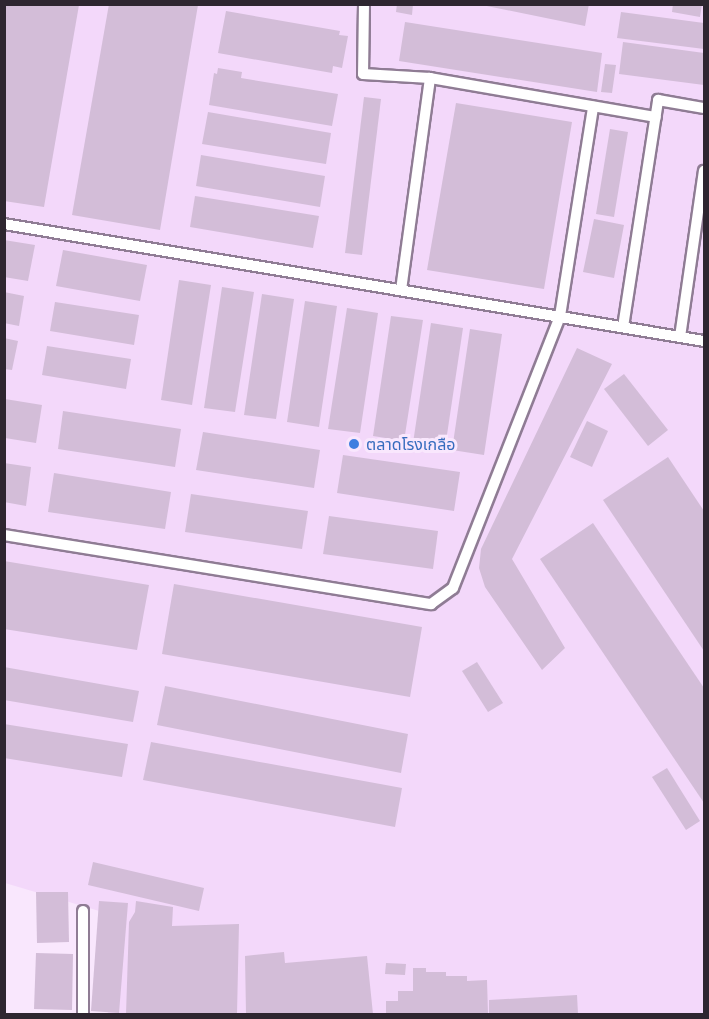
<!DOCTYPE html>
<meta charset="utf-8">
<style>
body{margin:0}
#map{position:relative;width:709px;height:1019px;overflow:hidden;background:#f9e7fd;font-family:"Titillium Web","Noto Sans Thai",sans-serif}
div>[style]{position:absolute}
.built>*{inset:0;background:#f3d8fa}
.building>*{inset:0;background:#d3bdd8}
.roads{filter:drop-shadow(2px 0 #8f7c94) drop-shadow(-2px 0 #8f7c94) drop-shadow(0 2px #8f7c94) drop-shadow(0 -2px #8f7c94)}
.lane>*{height:10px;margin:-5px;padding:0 5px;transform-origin:5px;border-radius:5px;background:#fff}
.dots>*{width:16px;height:16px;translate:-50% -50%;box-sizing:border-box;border:3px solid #f9e7fd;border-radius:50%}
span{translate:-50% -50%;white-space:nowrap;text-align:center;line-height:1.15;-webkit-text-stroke:6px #f9e7fd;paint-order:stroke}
.shop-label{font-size:16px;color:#366cbe}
.left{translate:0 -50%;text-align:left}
.frame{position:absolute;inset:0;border:6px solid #2e2630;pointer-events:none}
</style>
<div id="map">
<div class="built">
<i style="clip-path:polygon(4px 5px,704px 5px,704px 1014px,108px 1014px,106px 913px,5px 883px)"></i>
</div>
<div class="building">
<i style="clip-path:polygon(109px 4px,198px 5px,160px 230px,72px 215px)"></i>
<i style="clip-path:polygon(397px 4px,413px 4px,412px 15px,396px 12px)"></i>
<i style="clip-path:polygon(477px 4px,589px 4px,585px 26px)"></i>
<i style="clip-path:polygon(673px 4px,702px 4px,700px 17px,672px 12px)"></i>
<i style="clip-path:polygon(4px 5px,79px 5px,44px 207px,4px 201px)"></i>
<i style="clip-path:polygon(226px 11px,340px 31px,339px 35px,348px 36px,342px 68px,333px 66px,332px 73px,218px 53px)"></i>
<i style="clip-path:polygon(621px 12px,704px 23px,704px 49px,617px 38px)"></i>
<i style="clip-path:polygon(405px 22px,602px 53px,597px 92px,399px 61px)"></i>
<i style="clip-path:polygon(623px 42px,704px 53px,704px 85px,619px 74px)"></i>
<i style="clip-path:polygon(605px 64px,616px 65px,612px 93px,601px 92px)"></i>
<i style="clip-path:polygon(218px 68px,242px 72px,241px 78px,338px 94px,332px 126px,209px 105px,214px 73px,217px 74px)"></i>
<i style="clip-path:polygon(364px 97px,381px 99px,362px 255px,345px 253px)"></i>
<i style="clip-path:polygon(456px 103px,572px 122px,544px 289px,427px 270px)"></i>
<i style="clip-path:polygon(208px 112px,331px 133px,326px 164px,202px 144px)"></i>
<i style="clip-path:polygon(610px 129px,628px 132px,614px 217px,596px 214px)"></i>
<i style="clip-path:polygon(201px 155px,325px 176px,320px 207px,196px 186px)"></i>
<i style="clip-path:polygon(195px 196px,319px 216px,313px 248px,190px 227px)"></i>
<i style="clip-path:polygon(594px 219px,624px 225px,614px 278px,583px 272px)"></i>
<i style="clip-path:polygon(4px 240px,35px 245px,28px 281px,4px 277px)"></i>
<i style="clip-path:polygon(63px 250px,147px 265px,140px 301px,56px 286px)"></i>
<i style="clip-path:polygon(179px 280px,211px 285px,192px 405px,161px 400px)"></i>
<i style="clip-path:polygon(222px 287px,254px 292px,235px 412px,204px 408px)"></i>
<i style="clip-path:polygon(4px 292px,24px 296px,19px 326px,4px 323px)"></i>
<i style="clip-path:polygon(262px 294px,294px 299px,276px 419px,244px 415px)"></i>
<i style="clip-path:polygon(305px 301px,337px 306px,319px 427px,287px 422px)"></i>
<i style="clip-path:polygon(55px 302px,139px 315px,134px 345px,50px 331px)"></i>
<i style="clip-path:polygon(347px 308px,378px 313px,360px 433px,328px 429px)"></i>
<i style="clip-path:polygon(391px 316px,423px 320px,404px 441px,373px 436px)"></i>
<i style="clip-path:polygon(431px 323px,463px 328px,445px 448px,413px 443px)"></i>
<i style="clip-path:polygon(470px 329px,502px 334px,484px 455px,452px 450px)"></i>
<i style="clip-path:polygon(4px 338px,18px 341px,12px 370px,4px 369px)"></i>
<i style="clip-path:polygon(47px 346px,131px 359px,126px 389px,42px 375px)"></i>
<i style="clip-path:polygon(577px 348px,612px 364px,512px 559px,565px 648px,542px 670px,485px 587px,479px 568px,481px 549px)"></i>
<i style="clip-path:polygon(624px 374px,668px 430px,648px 446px,604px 389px)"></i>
<i style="clip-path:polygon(5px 399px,42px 405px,36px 443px,5px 438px)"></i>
<i style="clip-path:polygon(63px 411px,181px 429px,175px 467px,58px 449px)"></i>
<i style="clip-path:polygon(587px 421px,608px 431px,592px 467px,570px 457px)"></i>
<i style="clip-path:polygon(203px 432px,320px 450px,314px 488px,196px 470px)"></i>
<i style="clip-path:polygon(343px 455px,460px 472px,454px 511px,337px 493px)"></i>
<i style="clip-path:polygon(668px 457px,704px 511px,704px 651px,603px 500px)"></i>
<i style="clip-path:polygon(4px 463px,31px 467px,26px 506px,4px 502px)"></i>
<i style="clip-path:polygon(54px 473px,171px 492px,165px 529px,48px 512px)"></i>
<i style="clip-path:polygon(191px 494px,308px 511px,302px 549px,185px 532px)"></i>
<i style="clip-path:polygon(329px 516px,438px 531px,433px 569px,323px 554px)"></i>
<i style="clip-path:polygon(593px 523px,704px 688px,704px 803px,540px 559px)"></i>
<i style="clip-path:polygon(4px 561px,149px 585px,137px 650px,4px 629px)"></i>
<i style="clip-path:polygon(174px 584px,422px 627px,410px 697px,162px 654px)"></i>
<i style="clip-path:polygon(477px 662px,503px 703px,488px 712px,462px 671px)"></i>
<i style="clip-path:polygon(4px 667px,139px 691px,133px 722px,4px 700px)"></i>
<i style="clip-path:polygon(165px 686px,408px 734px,401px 773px,157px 725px)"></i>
<i style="clip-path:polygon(4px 724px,128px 744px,122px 777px,4px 758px)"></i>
<i style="clip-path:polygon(151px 742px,402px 788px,395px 827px,143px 780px)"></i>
<i style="clip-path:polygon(667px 768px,700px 821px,686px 830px,652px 777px)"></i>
<i style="clip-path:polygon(93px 862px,204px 888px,199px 911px,88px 885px)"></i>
<i style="clip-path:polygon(36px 892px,68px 892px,69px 942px,37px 943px)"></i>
<i style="clip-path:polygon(99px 901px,128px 903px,119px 1013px,91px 1011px)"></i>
<i style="clip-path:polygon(136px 901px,173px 907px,172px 926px,239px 924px,237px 1014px,126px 1014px,129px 922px,135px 912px)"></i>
<i style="clip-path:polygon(284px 952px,285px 963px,367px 956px,373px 1014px,246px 1014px,245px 956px)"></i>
<i style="clip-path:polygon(36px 953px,73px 954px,72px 1010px,34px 1009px)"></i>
<i style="clip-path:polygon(386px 963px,406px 964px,405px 975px,385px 974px)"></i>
<i style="clip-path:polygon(413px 968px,426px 968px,426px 972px,446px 972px,446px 976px,467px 976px,467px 981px,487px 980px,488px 1014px,386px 1014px,386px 1001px,398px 1001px,398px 991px,413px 991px)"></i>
<i style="clip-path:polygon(577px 995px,578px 1014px,489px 1014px,489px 1000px)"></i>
</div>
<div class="roads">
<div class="lane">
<i style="left:364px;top:4px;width:70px;rotate:90.8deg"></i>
<i style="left:363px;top:74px;width:67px;rotate:3.4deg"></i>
<i style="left:4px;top:224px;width:710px;rotate:9.49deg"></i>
<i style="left:401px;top:290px;width:214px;rotate:-82.2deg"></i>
<i style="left:430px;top:78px;width:229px;rotate:9.8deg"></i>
<i style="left:623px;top:327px;width:230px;rotate:-81.2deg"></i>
<i style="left:658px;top:100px;width:47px;rotate:9.9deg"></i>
<i style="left:680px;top:337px;width:168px;rotate:-81.8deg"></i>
<i style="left:4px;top:535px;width:433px;rotate:9.2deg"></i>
<i style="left:431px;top:604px;width:27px;rotate:-36deg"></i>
<i style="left:453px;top:588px;width:292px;rotate:-68.5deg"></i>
<i style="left:560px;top:316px;width:212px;rotate:-81deg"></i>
<i style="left:83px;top:911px;width:103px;rotate:90deg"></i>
</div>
</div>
<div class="dots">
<i style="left:354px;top:444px;background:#3f7fe0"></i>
</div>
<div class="shop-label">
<span class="left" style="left:366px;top:444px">ตลาดโรงเกลือ</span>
</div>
<div class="frame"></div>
</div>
